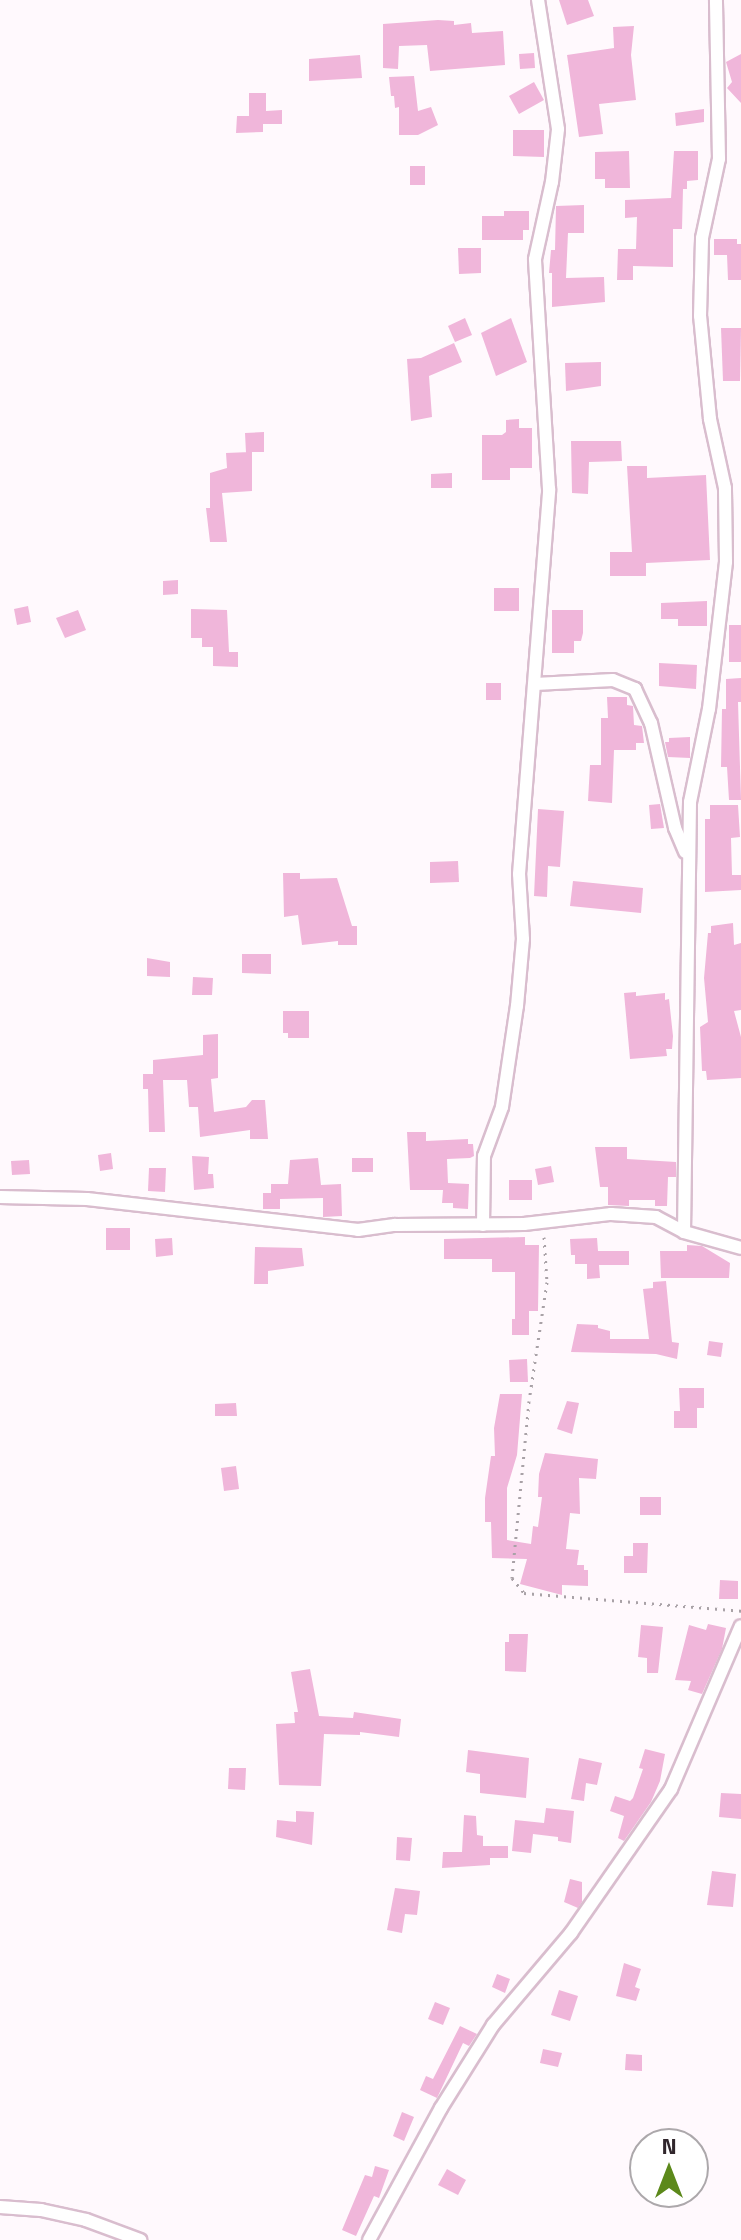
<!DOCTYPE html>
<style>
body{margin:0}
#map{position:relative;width:741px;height:2240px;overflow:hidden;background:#fff9fd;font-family:"Titillium Web",sans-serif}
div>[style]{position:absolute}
.building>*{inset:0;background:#f0b6da}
.path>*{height:3px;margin-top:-1.5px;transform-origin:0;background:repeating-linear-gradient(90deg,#a9a2a7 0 2px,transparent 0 8px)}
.roads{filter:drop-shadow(2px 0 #d9bdce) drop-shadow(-2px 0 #d9bdce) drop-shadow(0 2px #d9bdce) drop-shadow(0 -2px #d9bdce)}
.minor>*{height:12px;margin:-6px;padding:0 6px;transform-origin:6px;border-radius:6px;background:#fff}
span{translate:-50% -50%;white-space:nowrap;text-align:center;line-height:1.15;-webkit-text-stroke:6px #fff;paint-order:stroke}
.north{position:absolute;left:629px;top:2128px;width:80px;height:80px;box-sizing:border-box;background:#fff;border:2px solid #aca8ab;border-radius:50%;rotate:0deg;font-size:22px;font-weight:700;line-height:32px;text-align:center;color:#30262c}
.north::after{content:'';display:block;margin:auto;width:28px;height:36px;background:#5c891b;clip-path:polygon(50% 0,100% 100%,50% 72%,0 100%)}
</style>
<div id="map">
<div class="building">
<i style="clip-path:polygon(559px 0,588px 0,594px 16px,567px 25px)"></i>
<i style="clip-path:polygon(438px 20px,454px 21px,454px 25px,471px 23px,472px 33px,503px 31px,505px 65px,430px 71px,427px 45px,399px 46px,398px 69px,383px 68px,383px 24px)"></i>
<i style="clip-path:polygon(634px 26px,631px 55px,636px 100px,599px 104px,603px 134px,579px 137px,567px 55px,614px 48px,613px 27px)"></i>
<i style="clip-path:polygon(534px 53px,535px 68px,520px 69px,519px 54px)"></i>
<i style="clip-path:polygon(741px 54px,741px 103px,727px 88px,732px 82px,726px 62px)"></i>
<i style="clip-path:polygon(360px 55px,362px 78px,309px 81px,309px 59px)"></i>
<i style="clip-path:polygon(414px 76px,418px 111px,431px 107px,438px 125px,418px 135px,399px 135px,399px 107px,395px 108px,394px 96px,391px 96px,389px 77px)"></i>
<i style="clip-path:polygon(534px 82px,544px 100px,519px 114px,509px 96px)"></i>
<i style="clip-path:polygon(249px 93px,266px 93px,266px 111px,282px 110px,282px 124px,263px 124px,263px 132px,236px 133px,237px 116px,249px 116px)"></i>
<i style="clip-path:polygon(704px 109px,704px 122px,676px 126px,675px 113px)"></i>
<i style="clip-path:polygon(513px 130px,544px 130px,544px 157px,513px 156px)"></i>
<i style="clip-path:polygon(629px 151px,630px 188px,605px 188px,605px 179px,595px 179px,595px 152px)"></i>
<i style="clip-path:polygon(674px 151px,698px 151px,698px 180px,687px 181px,687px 189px,683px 189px,682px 229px,673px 229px,673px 267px,633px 266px,633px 280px,617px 280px,618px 249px,636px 249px,637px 217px,625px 218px,625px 200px,671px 198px)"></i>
<i style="clip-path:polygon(410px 166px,425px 166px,425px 185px,410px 185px)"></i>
<i style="clip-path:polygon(584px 205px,584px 233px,568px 233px,566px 278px,604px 277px,605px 302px,552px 307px,552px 273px,549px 273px,551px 250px,555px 250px,556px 206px)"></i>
<i style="clip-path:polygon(504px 211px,529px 211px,529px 230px,523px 230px,523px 240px,482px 240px,482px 216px,504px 216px)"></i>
<i style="clip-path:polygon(714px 239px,737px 239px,737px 244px,741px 244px,741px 280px,728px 280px,727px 255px,714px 255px)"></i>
<i style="clip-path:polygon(458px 248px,481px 248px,481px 273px,459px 274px)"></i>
<i style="clip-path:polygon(465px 318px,472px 335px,455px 342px,448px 326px)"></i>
<i style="clip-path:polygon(511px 318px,527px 362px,496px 376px,481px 333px)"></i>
<i style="clip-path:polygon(721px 328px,741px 328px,740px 381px,723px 381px)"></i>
<i style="clip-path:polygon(454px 343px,462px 362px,429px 376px,432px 417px,411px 421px,407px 359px,421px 358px)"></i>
<i style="clip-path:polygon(601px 362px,601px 386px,566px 391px,565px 363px)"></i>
<i style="clip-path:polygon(519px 419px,519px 428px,532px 428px,532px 468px,510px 468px,510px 480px,482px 480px,482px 435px,502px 435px,506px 432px,506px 420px)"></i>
<i style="clip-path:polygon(264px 432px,264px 452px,252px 452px,252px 491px,222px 493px,227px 542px,210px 542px,206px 508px,210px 508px,210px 473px,227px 468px,226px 453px,250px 452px,246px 453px,245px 433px)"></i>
<i style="clip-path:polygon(571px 441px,621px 441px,622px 461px,589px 462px,588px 494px,572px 493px)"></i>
<i style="clip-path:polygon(627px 466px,647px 466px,647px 478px,706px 475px,710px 560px,646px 563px,646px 576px,610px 576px,610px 552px,632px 552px)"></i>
<i style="clip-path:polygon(452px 473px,452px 488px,431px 488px,431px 474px)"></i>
<i style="clip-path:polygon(178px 580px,178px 594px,163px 595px,163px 581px)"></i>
<i style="clip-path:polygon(494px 588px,519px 588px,519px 611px,494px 611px)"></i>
<i style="clip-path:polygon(707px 601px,707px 626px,678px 626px,678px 619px,661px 619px,661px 603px)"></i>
<i style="clip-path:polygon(28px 606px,31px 622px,17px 625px,14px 609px)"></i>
<i style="clip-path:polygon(191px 609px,227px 610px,229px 652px,238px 652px,238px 667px,213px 666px,213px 647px,202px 647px,202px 638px,191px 638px)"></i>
<i style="clip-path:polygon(78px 610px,86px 630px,65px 638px,56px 618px)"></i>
<i style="clip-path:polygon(552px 610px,583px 610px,583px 633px,581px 641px,574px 641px,574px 653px,552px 653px)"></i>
<i style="clip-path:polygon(729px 625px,741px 625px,741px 662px,729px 662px)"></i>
<i style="clip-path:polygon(659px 663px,697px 665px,696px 689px,659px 686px)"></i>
<i style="clip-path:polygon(741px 678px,741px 702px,738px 702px,741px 800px,729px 800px,727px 767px,721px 767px,722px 709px,726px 709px,726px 679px)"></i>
<i style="clip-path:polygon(486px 683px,501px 683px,501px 700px,486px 700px)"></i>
<i style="clip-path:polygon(607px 697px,627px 697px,627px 705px,633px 706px,634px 725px,642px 726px,644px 743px,636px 743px,636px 750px,614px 750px,612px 803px,588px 801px,590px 765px,601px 765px,601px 718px,608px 718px)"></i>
<i style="clip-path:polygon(690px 737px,690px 758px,668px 757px,665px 742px,669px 742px,669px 738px)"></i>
<i style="clip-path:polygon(660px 804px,664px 828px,651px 829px,649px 805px)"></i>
<i style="clip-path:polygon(710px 805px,738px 805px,740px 837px,731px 838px,732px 875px,741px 875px,741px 890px,705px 892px,705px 819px,710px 819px)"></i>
<i style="clip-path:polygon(538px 809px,564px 811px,560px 867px,548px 866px,547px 897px,534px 896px)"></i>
<i style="clip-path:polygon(458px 861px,459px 882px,430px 883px,430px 862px)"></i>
<i style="clip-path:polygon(283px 873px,300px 873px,300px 879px,337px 878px,352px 926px,357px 926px,357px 945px,338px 945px,338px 941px,302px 945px,298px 915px,284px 917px)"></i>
<i style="clip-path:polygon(573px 881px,643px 888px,641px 913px,570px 906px)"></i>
<i style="clip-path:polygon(733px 923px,734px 945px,741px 943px,741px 1010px,734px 1011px,741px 1037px,741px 1078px,707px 1080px,706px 1071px,702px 1071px,700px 1027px,708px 1022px,704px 978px,708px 933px,711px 933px,711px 926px)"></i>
<i style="clip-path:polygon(242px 954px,271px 954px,271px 974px,242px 973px)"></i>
<i style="clip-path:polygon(147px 958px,170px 962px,170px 977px,147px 976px)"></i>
<i style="clip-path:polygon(193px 977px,213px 978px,212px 995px,192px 995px)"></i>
<i style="clip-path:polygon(636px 992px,636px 996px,665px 993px,665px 1000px,669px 999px,673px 1036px,672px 1049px,666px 1049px,667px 1056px,630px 1059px,624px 993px)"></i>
<i style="clip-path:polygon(283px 1011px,309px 1011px,309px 1038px,288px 1038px,288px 1033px,283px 1033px)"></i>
<i style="clip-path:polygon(218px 1034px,218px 1078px,211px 1079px,214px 1112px,246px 1107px,252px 1100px,265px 1100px,268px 1139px,250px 1139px,250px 1130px,200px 1137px,198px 1107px,189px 1107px,187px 1080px,163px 1080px,165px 1132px,149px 1132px,148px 1089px,143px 1089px,143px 1074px,153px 1074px,153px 1060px,203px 1055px,203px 1035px)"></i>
<i style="clip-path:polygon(407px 1132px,426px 1132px,426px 1141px,468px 1139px,468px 1144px,473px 1144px,474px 1156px,470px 1158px,447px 1159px,448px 1183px,469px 1184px,468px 1209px,453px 1208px,453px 1203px,442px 1203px,443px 1190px,410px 1190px)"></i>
<i style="clip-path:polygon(595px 1147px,627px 1147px,627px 1159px,676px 1162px,676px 1177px,668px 1177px,667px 1206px,655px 1206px,655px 1200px,629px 1200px,629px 1206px,608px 1205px,608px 1187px,600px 1187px)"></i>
<i style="clip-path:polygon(111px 1153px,113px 1169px,100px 1171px,98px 1155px)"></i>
<i style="clip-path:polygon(192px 1156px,209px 1157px,208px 1174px,213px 1174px,214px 1188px,194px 1190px)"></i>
<i style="clip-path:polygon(318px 1158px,321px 1185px,341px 1184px,342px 1216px,323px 1217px,323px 1198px,280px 1199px,280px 1209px,263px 1209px,263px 1193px,271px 1193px,271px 1184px,288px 1184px,290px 1160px)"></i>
<i style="clip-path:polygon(352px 1158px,373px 1158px,373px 1172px,352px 1172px)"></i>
<i style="clip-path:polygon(29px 1160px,30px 1174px,12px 1175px,11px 1161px)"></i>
<i style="clip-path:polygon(551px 1166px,554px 1182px,538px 1185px,535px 1169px)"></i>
<i style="clip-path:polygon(149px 1168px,166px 1168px,165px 1192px,148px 1191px)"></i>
<i style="clip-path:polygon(509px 1180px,532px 1180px,532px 1200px,509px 1200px)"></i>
<i style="clip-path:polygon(106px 1228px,130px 1228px,130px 1250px,106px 1250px)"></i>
<i style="clip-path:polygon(525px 1237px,525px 1245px,539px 1245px,538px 1311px,529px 1311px,529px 1335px,512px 1335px,512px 1319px,515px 1319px,515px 1272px,492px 1272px,492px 1259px,444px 1259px,444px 1239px)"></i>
<i style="clip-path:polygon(172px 1238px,173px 1255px,156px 1257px,155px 1239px)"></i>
<i style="clip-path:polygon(597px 1238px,598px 1251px,629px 1251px,629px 1265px,599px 1265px,600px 1278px,587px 1279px,587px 1264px,575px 1264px,575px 1255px,571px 1255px,570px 1239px)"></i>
<i style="clip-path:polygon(687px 1245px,702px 1246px,730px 1263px,729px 1278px,661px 1278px,660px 1251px,687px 1251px)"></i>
<i style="clip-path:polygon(255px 1247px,302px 1248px,304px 1266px,268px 1271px,268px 1284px,254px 1284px)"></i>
<i style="clip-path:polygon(666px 1281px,672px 1342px,679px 1343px,677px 1359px,656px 1354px,571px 1352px,577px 1324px,598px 1325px,598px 1328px,610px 1331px,610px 1339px,649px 1339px,643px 1289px,653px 1288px,653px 1282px)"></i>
<i style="clip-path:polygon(709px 1341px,723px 1343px,721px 1357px,707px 1355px)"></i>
<i style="clip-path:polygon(527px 1359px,528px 1382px,510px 1382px,509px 1360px)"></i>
<i style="clip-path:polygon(679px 1388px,704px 1388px,704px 1408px,697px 1408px,697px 1428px,674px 1428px,674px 1411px,680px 1411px)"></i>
<i style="clip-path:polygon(500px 1394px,522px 1394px,517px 1455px,507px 1488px,507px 1540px,531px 1544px,533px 1526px,538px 1527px,542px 1497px,538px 1497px,539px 1474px,545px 1453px,598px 1459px,596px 1479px,579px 1478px,580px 1514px,570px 1513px,566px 1549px,579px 1550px,577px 1565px,584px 1565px,584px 1570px,588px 1570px,588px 1586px,562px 1585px,562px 1595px,520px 1584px,527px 1559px,492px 1558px,491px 1522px,485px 1522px,485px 1498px,491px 1456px,495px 1456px,494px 1428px)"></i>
<i style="clip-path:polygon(567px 1401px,579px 1403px,572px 1434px,557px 1429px)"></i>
<i style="clip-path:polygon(236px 1403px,237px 1416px,215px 1416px,215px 1404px)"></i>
<i style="clip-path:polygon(236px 1466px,239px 1489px,224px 1491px,221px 1468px)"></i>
<i style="clip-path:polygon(640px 1497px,661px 1497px,661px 1515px,640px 1515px)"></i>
<i style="clip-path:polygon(633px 1543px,648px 1543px,647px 1573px,624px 1573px,624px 1556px,633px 1556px)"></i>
<i style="clip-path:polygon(720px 1580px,738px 1581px,738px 1599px,719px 1599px)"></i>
<i style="clip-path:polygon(708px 1624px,726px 1628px,722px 1649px,702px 1694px,688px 1690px,691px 1681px,675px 1680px,689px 1625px,706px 1630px)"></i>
<i style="clip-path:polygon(641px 1625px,663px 1627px,658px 1673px,647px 1673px,647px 1658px,638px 1657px)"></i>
<i style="clip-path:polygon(509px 1634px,528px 1634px,526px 1672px,505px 1671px,505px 1642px,509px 1642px)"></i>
<i style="clip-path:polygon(310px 1669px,319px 1716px,353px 1718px,354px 1712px,401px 1719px,399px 1737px,360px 1732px,360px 1735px,324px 1734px,321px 1786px,279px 1785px,276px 1724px,295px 1723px,294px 1712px,298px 1712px,291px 1672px)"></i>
<i style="clip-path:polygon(645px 1749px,665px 1754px,660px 1781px,651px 1802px,624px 1841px,618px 1838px,624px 1816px,610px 1811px,615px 1796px,630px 1801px,633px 1798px,643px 1769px,639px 1768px)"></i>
<i style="clip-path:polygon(468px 1750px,529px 1758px,526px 1798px,480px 1793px,480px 1774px,466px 1772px)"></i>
<i style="clip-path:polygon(579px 1758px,602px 1763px,597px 1785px,586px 1783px,584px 1801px,571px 1799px)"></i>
<i style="clip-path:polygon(229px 1768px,246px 1768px,245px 1790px,228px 1789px)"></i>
<i style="clip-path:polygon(721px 1793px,741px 1794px,741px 1819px,719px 1817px)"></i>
<i style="clip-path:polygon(546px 1808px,574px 1811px,571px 1843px,558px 1841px,558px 1837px,533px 1834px,531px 1853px,512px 1851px,515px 1820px,544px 1823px)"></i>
<i style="clip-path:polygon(296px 1811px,314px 1812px,312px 1845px,276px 1837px,277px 1820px,296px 1822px)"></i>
<i style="clip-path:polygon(464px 1815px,476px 1816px,477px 1835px,483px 1836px,483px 1846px,508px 1846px,508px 1858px,490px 1858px,490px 1865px,442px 1868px,443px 1852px,462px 1852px)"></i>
<i style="clip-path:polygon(397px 1837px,412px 1838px,410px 1861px,396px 1860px)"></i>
<i style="clip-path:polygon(712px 1871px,736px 1874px,733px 1907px,707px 1905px)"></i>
<i style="clip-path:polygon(570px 1879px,582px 1882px,582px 1902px,578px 1908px,564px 1902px)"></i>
<i style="clip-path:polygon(395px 1888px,420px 1891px,417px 1915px,405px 1914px,402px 1933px,387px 1930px)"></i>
<i style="clip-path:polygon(624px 1963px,641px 1969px,635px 1987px,640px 1989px,636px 2001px,616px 1996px)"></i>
<i style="clip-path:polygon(497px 1974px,510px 1979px,505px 1993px,492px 1987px)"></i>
<i style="clip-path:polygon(559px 1990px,578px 1996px,570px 2021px,551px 2015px)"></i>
<i style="clip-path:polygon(435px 2002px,450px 2008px,443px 2025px,428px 2019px)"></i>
<i style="clip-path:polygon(460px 2026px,477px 2034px,469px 2046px,463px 2043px,437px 2098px,420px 2090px,426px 2076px,433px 2079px)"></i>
<i style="clip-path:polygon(543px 2049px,562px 2053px,558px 2067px,540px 2063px)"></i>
<i style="clip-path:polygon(626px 2054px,642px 2055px,642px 2071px,625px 2070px)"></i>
<i style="clip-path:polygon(402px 2112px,414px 2117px,404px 2141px,393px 2136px)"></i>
<i style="clip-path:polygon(375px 2166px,389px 2170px,379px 2198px,374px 2196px,356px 2236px,342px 2230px,365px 2175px,372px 2177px)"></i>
<i style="clip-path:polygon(447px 2169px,466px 2180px,458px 2195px,438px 2185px)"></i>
</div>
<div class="path">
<i style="left:544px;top:1237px;width:45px;rotate:86.2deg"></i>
<i style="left:547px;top:1282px;width:120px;rotate:98.6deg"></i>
<i style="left:529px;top:1401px;width:178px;rotate:95.5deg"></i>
<i style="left:512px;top:1578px;width:19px;rotate:51deg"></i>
<i style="left:524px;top:1593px;width:218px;rotate:4.7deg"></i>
</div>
<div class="roads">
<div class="minor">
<i style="left:535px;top:684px;width:78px;rotate:-2.9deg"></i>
<i style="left:613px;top:680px;width:24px;rotate:22deg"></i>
<i style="left:635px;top:689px;width:38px;rotate:65deg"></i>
<i style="left:651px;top:723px;width:108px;rotate:77.1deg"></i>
<i style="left:675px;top:828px;width:26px;rotate:67deg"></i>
<i style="left:0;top:1197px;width:87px;rotate:1.3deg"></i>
<i style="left:87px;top:1199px;width:273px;rotate:6.5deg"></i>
<i style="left:358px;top:1230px;width:37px;rotate:-8deg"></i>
<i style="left:395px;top:1225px;width:129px;rotate:-0.4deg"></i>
<i style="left:524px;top:1224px;width:88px;rotate:-6.6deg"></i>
<i style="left:611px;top:1214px;width:45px;rotate:3.8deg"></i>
<i style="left:656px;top:1217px;width:32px;rotate:28deg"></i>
<i style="left:684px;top:1232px;width:59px;rotate:15.7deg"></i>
<i style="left:483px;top:1225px;width:69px;rotate:-89.2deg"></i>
<i style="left:484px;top:1156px;width:52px;rotate:-69.8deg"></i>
<i style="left:502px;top:1107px;width:102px;rotate:-81.6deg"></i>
<i style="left:517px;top:1006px;width:67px;rotate:-84.9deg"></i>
<i style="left:523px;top:939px;width:65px;rotate:-93.5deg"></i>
<i style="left:519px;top:874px;width:386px;rotate:-85.5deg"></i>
<i style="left:549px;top:489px;width:230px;rotate:-93.5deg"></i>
<i style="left:535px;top:259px;width:79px;rotate:-77.6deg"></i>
<i style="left:552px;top:182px;width:53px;rotate:-83.5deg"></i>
<i style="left:558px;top:129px;width:131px;rotate:-98.8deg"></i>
<i style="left:684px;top:1232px;width:430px;rotate:-89.2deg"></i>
<i style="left:690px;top:802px;width:95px;rotate:-78.5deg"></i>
<i style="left:709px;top:709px;width:148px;rotate:-83.4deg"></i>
<i style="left:726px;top:562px;width:74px;rotate:-90.8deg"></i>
<i style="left:725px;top:488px;width:71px;rotate:-102.3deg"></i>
<i style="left:710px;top:419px;width:103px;rotate:-95.5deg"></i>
<i style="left:700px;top:316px;width:78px;rotate:-88.5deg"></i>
<i style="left:702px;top:238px;width:81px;rotate:-77.9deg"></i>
<i style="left:719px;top:159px;width:159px;rotate:-91.1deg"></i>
<i style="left:0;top:2207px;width:41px;rotate:4.2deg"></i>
<i style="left:41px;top:2210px;width:46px;rotate:12.5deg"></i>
<i style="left:86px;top:2220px;width:58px;rotate:20.3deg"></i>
<i style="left:369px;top:2240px;width:150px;rotate:-61.4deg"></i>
<i style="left:441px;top:2108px;width:98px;rotate:-57.9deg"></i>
<i style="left:493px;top:2025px;width:121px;rotate:-49.7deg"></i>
<i style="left:571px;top:1933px;width:175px;rotate:-55.2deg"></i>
<i style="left:671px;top:1789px;width:177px;rotate:-66.8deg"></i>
</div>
</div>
<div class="north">N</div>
</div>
